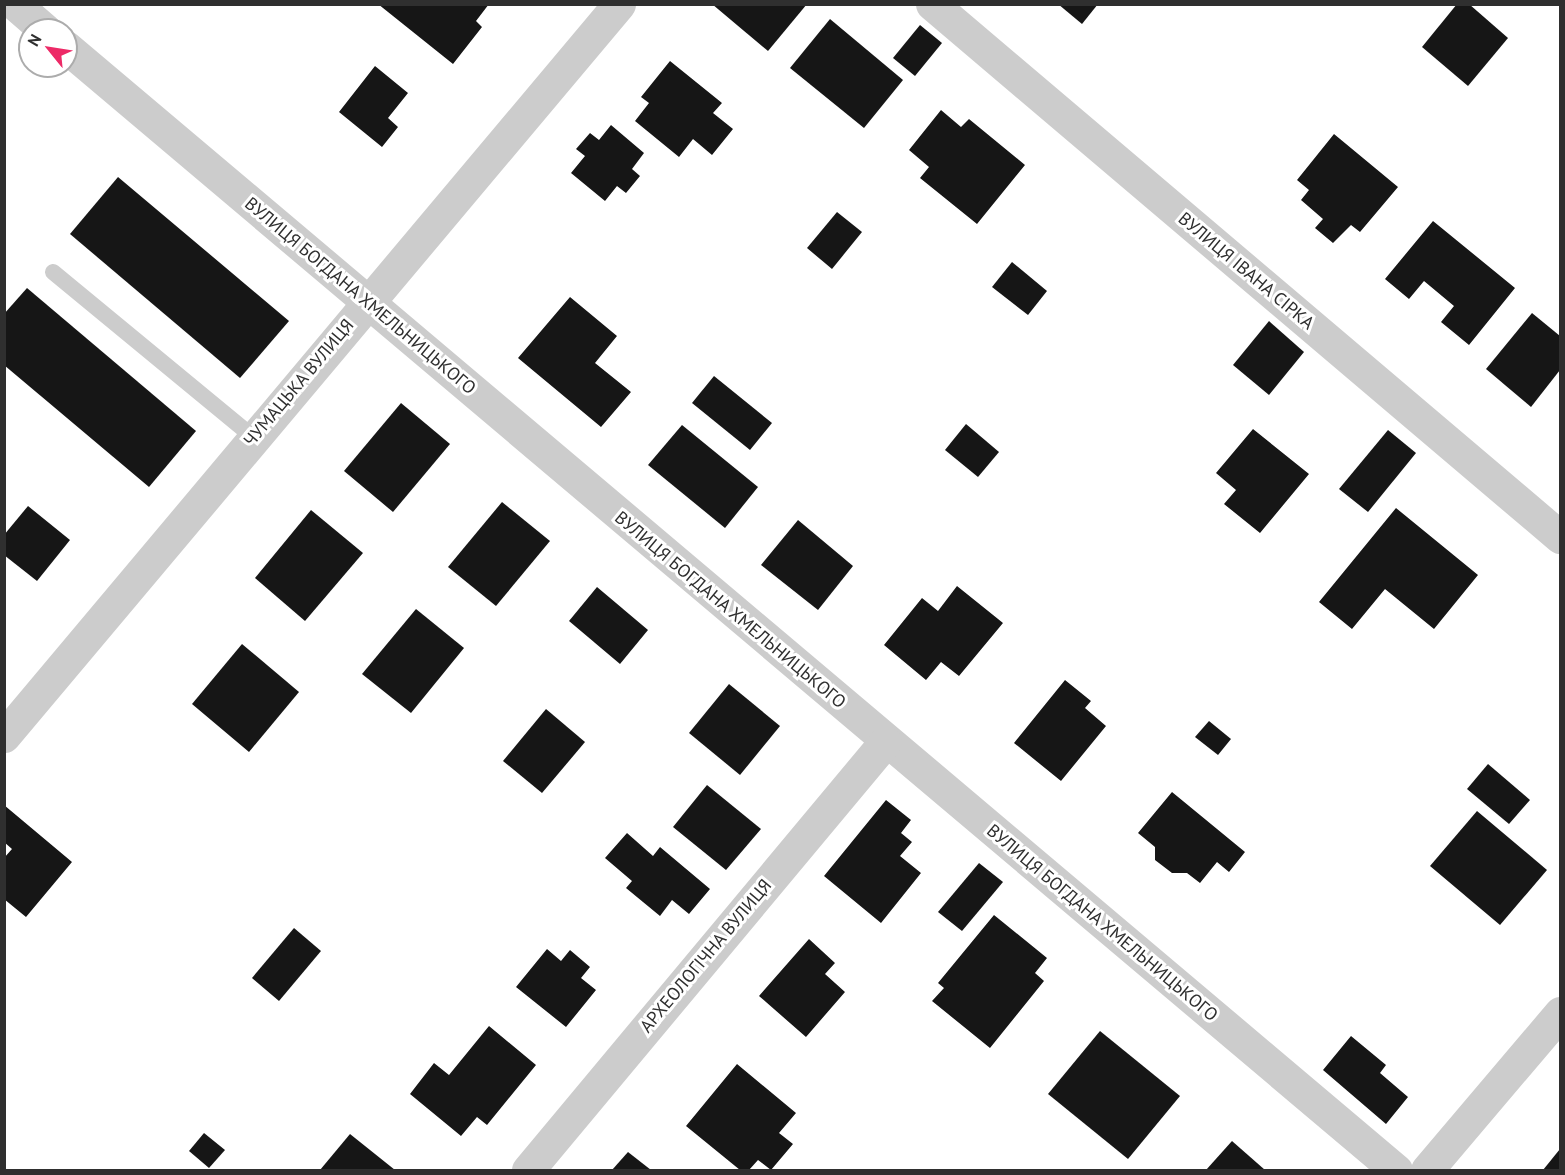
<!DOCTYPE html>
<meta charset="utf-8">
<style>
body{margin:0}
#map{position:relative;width:1565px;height:1175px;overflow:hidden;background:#fff;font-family:"PT Sans",sans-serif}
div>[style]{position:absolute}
.building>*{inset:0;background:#161616}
.lane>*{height:16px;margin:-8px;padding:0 8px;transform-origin:8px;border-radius:8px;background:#ccc}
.street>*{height:33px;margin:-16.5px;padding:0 16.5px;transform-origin:16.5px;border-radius:16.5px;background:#ccc}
span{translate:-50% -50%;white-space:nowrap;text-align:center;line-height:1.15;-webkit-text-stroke:6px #fff;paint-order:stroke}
.street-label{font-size:18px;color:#2f2f2f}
.frame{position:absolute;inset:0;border:6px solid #2f2f2f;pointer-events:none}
.north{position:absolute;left:18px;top:18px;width:60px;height:60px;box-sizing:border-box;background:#fff;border:2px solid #acacac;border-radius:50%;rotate:300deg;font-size:16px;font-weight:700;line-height:24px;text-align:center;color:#2f2f2f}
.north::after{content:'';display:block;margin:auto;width:21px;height:27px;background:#ed2a67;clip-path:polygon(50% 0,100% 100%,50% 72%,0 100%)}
</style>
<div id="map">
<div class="building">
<i style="clip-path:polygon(378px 4px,489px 4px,476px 21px,482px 27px,453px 64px)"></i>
<i style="clip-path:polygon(712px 4px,807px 4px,768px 51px)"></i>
<i style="clip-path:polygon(1058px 4px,1098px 4px,1082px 24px)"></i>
<i style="clip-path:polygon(1457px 4px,1469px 4px,1508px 38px,1468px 86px,1422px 47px)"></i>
<i style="clip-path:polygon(830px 19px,903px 80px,864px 128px,790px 68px)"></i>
<i style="clip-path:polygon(920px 25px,942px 43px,915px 76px,893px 58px)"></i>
<i style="clip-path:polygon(670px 61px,722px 103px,713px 113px,733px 129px,712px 155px,693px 139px,679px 157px,635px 121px,649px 103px,641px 97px)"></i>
<i style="clip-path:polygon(375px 66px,408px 93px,388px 118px,398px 127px,382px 147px,339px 112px)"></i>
<i style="clip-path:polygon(941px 110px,961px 127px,969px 119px,1025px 165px,977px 224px,920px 178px,929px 167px,909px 150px)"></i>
<i style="clip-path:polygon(611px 125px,644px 153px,632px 169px,640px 176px,626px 193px,617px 186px,605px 201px,571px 173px,585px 156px,576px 149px,590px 133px,599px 140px)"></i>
<i style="clip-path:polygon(1334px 134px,1398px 187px,1360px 232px,1351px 225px,1333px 243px,1315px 228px,1323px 219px,1301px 200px,1309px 190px,1297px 180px)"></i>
<i style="clip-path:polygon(118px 177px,289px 321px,240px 378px,70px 234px)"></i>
<i style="clip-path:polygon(837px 212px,862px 232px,832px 269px,807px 248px)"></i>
<i style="clip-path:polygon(1433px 221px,1515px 288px,1469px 345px,1441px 322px,1454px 306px,1424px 281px,1409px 299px,1385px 279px)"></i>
<i style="clip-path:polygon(1012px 262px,1047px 291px,1028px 315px,992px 287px)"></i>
<i style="clip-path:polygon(27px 288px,196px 431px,149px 487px,4px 365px,4px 314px)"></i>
<i style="clip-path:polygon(570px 297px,617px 336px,595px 363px,631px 392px,601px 427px,518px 358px)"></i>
<i style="clip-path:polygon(1532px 313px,1560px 336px,1560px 370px,1531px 407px,1486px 369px)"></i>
<i style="clip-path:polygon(1269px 321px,1304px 352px,1269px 395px,1233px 365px)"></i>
<i style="clip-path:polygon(714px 376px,772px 423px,750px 450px,692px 403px)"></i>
<i style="clip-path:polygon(401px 403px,450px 444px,393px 512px,344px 471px)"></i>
<i style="clip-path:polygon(966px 424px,999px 452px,978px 477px,945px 450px)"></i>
<i style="clip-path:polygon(682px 425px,758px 487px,725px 528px,648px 465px)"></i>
<i style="clip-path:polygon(1253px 429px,1309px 474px,1260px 533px,1224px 504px,1236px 490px,1216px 473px)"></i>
<i style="clip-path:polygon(1388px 430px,1416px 453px,1368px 512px,1339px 489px)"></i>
<i style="clip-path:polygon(502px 502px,550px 541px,496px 606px,448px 567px)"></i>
<i style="clip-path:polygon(28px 506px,70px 540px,37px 581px,4px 555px,4px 535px)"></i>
<i style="clip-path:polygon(1396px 508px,1478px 575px,1434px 629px,1385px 589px,1352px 629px,1319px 602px)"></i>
<i style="clip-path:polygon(311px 510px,363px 553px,305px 621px,255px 578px)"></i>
<i style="clip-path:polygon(798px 520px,853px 566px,818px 610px,761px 565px)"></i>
<i style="clip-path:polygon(957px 586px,1003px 623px,959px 676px,941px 662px,926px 680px,884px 645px,922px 598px,938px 611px)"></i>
<i style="clip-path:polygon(597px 587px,648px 630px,620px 664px,569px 621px)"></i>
<i style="clip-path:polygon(416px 609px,464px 648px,411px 713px,362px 674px)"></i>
<i style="clip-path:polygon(242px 644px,299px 692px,249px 752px,192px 704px)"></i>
<i style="clip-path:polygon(1065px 680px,1091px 701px,1085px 708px,1106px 726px,1061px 781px,1014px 743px)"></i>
<i style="clip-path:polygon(729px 684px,780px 726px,740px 775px,689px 733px)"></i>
<i style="clip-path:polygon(546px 709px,585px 742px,542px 793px,503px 761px)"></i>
<i style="clip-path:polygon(1209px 721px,1231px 739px,1218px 755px,1195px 737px)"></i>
<i style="clip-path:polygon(1488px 764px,1530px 800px,1509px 824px,1467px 789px)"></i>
<i style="clip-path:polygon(707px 785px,761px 829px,726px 870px,673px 827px)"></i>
<i style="clip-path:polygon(1172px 792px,1245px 852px,1229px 872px,1217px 862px,1200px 883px,1187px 873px,1172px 873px,1155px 860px,1155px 847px,1138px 833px)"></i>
<i style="clip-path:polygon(886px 800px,911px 820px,901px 833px,912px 842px,900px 856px,921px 873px,881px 923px,824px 876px)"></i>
<i style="clip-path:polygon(4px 805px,72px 862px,26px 917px,4px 899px,4px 858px,12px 849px,4px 842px)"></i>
<i style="clip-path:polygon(1477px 811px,1547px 870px,1500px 925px,1430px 866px)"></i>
<i style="clip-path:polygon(627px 833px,653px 856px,660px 847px,710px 889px,689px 914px,672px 900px,660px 916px,626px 888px,632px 881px,605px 858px)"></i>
<i style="clip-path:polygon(979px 863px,1003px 882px,962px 931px,938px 912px)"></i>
<i style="clip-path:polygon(994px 915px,1047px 958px,1035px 973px,1044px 981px,990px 1048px,932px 1001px,944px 988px,938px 983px)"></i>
<i style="clip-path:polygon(294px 928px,321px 951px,279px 1001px,252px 978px)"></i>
<i style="clip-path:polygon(809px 939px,835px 963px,825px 974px,845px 992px,806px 1037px,759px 996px)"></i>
<i style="clip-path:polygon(547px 949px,561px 961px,570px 950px,590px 967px,581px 978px,596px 990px,566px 1027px,516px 987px)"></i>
<i style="clip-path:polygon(489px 1026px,536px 1065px,487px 1125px,477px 1117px,461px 1136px,410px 1094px,434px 1063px,449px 1075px)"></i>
<i style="clip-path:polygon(1100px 1031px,1180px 1096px,1128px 1159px,1048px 1094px)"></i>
<i style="clip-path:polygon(1351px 1036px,1386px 1065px,1380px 1073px,1408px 1097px,1386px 1124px,1323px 1070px)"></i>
<i style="clip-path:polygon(737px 1064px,796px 1113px,779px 1133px,793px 1144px,771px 1170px,758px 1160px,749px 1170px,740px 1170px,686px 1126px)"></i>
<i style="clip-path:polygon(204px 1133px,225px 1150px,209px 1168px,189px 1151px)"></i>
<i style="clip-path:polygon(350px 1134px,395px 1170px,320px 1170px)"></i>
<i style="clip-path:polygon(1232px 1141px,1265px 1170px,1206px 1170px)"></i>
<i style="clip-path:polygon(1560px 1149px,1560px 1170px,1543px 1170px)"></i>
<i style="clip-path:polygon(628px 1152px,651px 1170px,612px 1170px)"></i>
</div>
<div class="lane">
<i style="left:53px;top:272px;width:259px;rotate:39.5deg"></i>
</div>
<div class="street">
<i style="left:15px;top:4px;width:40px;rotate:41deg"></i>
<i style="left:932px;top:4px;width:824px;rotate:40.32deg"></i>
<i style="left:66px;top:47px;width:1741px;rotate:40.18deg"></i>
<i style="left:4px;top:736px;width:956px;rotate:-49.96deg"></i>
<i style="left:528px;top:1170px;width:557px;rotate:-50.17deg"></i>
<i style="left:1427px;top:1170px;width:206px;rotate:-49.7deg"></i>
</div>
<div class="street-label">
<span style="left:1246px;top:271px;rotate:40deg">ВУЛИЦЯ ІВАНА СІРКА</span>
<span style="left:360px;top:296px;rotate:40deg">ВУЛИЦЯ БОГДАНА ХМЕЛЬНИЦЬКОГО</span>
<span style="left:299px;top:383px;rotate:-50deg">ЧУМАЦЬКА ВУЛИЦЯ</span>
<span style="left:730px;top:610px;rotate:40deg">ВУЛИЦЯ БОГДАНА ХМЕЛЬНИЦЬКОГО</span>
<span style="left:1102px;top:923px;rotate:40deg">ВУЛИЦЯ БОГДАНА ХМЕЛЬНИЦЬКОГО</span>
<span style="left:706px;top:956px;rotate:-50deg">АРХЕОЛОГІЧНА ВУЛИЦЯ</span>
</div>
<div class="frame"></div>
<div class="north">N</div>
</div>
